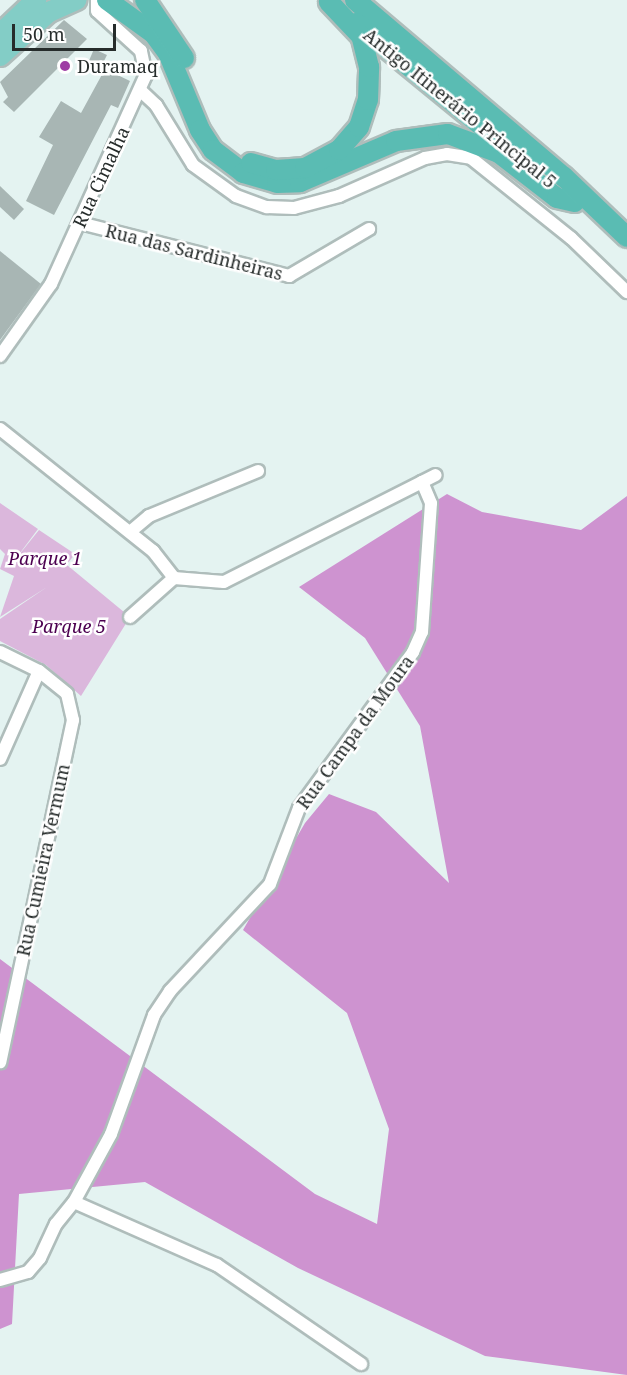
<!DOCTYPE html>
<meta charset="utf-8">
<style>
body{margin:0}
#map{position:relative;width:627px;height:1375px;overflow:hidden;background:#e4f3f1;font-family:"Noto Serif",serif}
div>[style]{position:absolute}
.green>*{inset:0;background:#dbb7dc}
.forest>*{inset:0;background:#ce93d0}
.building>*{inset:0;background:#a8b6b4}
.roads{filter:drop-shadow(2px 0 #afbdbb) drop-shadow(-2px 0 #afbdbb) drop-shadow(0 2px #afbdbb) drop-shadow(0 -2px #afbdbb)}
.minor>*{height:12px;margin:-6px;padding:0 6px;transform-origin:6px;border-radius:6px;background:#fff}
.primary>*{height:20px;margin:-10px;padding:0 10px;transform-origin:10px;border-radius:10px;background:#83cdc6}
.trunk>*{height:20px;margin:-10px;padding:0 10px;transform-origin:10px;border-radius:10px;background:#5abcb3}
.dots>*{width:16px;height:16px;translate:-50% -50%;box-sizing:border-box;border:3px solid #fff;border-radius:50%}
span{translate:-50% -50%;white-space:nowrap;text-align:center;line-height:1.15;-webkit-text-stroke:5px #fff;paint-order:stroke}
.poi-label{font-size:18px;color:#262c2b}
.left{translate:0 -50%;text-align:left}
.street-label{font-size:18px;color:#262c2b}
.park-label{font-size:18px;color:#4c0050;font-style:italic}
.scale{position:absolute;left:12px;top:24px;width:104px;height:27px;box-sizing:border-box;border:3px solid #262c2b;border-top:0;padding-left:8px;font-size:18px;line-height:21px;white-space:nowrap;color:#262c2b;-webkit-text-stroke:4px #fff;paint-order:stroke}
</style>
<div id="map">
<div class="green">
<i style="clip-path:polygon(0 503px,38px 529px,14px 561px,39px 530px,75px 554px,64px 568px,67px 565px,130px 617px,81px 696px,46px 665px,0 641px,0 619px,47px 587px,0 617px,14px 576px,0 569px,5px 554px,0 549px)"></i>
</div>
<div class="forest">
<i style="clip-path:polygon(447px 494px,482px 512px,581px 530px,627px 496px,627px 1375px,485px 1356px,298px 1268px,145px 1182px,19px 1194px,12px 1324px,0 1329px,0 959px,315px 1194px,377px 1224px,389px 1129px,347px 1013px,243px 930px,305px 823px,329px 794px,376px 812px,449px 883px,420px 726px,365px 638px,299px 587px)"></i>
</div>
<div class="building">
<i style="clip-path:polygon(64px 20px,87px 39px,14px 112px,3px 102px,8px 97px,0 82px)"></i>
<i style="clip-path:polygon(94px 49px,107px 55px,100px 69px,88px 63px)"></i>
<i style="clip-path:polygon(105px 69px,130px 81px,118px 108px,111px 105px,54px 215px,26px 201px,53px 145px,39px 137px,61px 101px,81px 113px)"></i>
<i style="clip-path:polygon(0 186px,24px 209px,14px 220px,0 207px)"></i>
<i style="clip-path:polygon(0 251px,41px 284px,0 340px)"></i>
</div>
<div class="roads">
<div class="minor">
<i style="left:141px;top:91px;width:21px;rotate:43deg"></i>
<i style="left:156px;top:105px;width:70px;rotate:58.3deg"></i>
<i style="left:193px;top:165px;width:53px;rotate:35.8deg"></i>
<i style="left:236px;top:196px;width:33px;rotate:20deg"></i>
<i style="left:267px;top:207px;width:27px;rotate:2deg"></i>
<i style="left:294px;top:208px;width:47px;rotate:-14.9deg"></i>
<i style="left:339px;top:196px;width:94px;rotate:-23.8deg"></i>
<i style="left:425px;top:158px;width:22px;rotate:-10deg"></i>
<i style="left:447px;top:154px;width:24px;rotate:9deg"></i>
<i style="left:471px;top:158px;width:128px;rotate:38.7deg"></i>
<i style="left:571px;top:238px;width:78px;rotate:44deg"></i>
<i style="left:80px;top:223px;width:216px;rotate:14.2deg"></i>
<i style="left:289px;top:276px;width:93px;rotate:-30.4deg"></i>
<i style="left:0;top:356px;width:88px;rotate:-54.7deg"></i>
<i style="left:51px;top:284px;width:230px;rotate:-65.6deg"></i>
<i style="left:146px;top:75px;width:25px;rotate:-102deg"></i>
<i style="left:141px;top:51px;width:59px;rotate:-137.7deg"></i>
<i style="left:97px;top:11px;width:11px;rotate:-90deg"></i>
<i style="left:0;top:429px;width:196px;rotate:38.6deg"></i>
<i style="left:153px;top:551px;width:34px;rotate:52deg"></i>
<i style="left:130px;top:532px;width:25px;rotate:-40deg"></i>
<i style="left:149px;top:516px;width:118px;rotate:-22.4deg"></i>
<i style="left:174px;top:578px;width:50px;rotate:4.6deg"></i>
<i style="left:224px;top:582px;width:237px;rotate:-26.8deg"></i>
<i style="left:130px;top:617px;width:59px;rotate:-41.6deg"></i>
<i style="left:0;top:652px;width:43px;rotate:26deg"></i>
<i style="left:39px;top:671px;width:36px;rotate:39deg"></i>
<i style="left:67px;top:694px;width:27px;rotate:77deg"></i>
<i style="left:73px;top:720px;width:350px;rotate:102deg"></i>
<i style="left:0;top:759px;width:96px;rotate:-66.1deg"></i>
<i style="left:74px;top:1202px;width:156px;rotate:23.8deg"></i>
<i style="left:217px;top:1265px;width:175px;rotate:34.5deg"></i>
<i style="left:0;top:1280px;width:29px;rotate:-16deg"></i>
<i style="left:28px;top:1272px;width:18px;rotate:-49deg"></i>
<i style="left:40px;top:1258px;width:38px;rotate:-65deg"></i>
<i style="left:56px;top:1224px;width:28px;rotate:-51deg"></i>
<i style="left:74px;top:1202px;width:77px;rotate:-61.4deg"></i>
<i style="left:111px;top:1134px;width:127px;rotate:-70.1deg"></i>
<i style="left:154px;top:1015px;width:29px;rotate:-56deg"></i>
<i style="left:170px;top:991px;width:146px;rotate:-46.9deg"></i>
<i style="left:270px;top:884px;width:81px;rotate:-69.1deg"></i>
<i style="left:299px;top:808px;width:193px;rotate:-53.8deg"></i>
<i style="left:413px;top:652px;width:22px;rotate:-66deg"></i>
<i style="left:422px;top:632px;width:129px;rotate:-86deg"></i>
<i style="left:431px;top:503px;width:23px;rotate:-113deg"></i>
</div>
<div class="primary">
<i style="left:0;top:34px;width:50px;rotate:-43.4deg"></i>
<i style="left:0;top:56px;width:66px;rotate:-41.9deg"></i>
<i style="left:49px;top:12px;width:30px;rotate:-24deg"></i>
</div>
<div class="trunk">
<i style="left:107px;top:0;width:58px;rotate:35.9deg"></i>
<i style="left:154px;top:34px;width:24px;rotate:54deg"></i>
<i style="left:168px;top:53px;width:83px;rotate:67.4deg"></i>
<i style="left:200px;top:130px;width:24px;rotate:57deg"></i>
<i style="left:213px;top:150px;width:38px;rotate:37deg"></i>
<i style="left:243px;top:173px;width:35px;rotate:16deg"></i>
<i style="left:277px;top:183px;width:23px;rotate:-2deg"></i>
<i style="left:300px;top:182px;width:104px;rotate:-23.1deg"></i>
<i style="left:396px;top:141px;width:52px;rotate:-7.7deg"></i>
<i style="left:448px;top:134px;width:54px;rotate:20.4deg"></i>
<i style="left:499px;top:153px;width:73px;rotate:37.8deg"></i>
<i style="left:557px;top:198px;width:18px;rotate:13deg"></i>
<i style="left:145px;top:0;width:70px;rotate:56.1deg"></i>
<i style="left:355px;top:0;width:274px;rotate:40.3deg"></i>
<i style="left:564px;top:177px;width:87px;rotate:43.6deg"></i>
<i style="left:356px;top:23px;width:199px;rotate:39.3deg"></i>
<i style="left:251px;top:163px;width:26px;rotate:16deg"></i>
<i style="left:276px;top:170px;width:29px;rotate:-4deg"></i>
<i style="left:305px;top:168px;width:38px;rotate:-28deg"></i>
<i style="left:339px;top:150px;width:30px;rotate:-49deg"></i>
<i style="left:359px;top:127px;width:28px;rotate:-72deg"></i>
<i style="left:368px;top:100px;width:33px;rotate:-88deg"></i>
<i style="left:369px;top:67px;width:32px;rotate:-104deg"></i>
<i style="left:361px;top:36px;width:47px;rotate:-133.3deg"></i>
</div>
</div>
<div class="dots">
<i style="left:65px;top:66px;background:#9e3da4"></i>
</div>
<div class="poi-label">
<span class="left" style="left:77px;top:66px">Duramaq</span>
</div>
<div class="street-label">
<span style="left:460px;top:108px;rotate:39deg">Antigo Itinerário Principal 5</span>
<span style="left:101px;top:177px;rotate:-65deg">Rua Cimalha</span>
<span style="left:194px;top:252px;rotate:14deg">Rua das Sardinheiras</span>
<span style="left:355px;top:732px;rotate:-54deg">Rua Campa da Moura</span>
<span style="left:43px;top:860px;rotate:-78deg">Rua Cumieira Vermum</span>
</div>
<div class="park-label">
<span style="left:45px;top:558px">Parque 1</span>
<span style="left:69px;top:626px">Parque 5</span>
</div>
<div class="scale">50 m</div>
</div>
